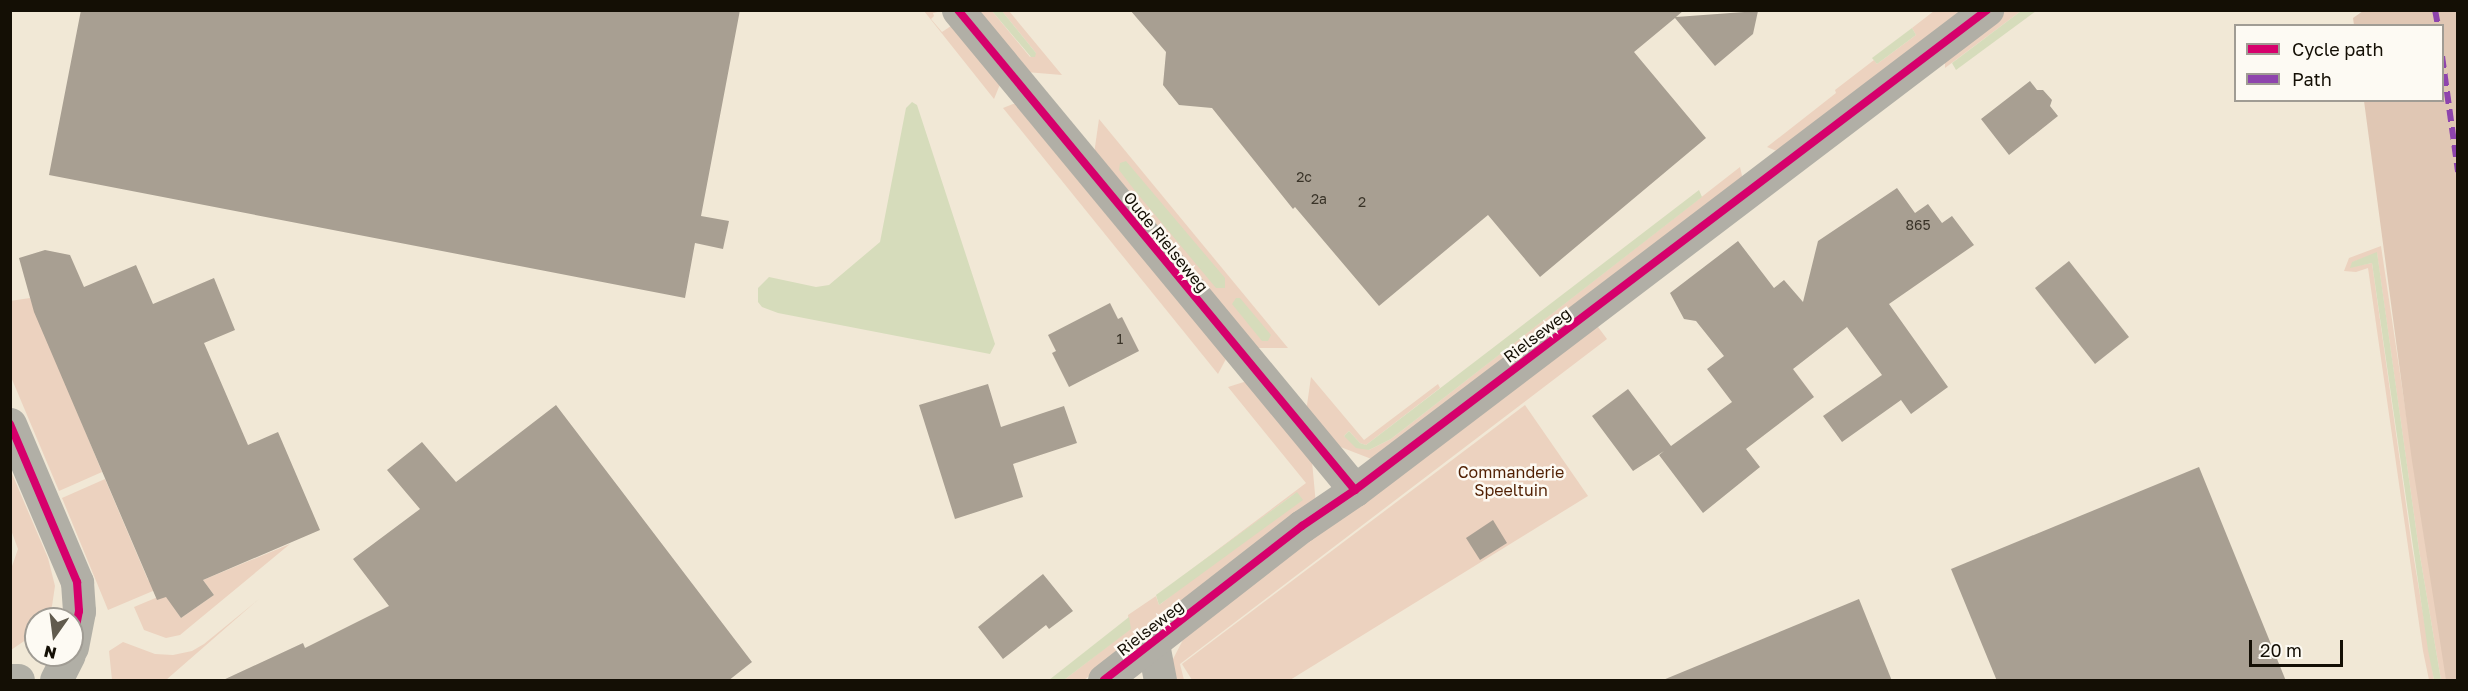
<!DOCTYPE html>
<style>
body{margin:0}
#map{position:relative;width:2468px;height:691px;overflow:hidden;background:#f1e8d6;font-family:"Golos Text",sans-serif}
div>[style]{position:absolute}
.green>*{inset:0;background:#ecd2bf}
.forest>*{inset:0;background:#e0c7b4}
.water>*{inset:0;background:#d6dcbb}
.building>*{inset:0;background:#a89f92}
.street>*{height:33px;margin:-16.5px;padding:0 16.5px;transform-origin:16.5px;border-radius:16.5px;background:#b1afa6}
.quiet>*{height:6px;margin-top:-3px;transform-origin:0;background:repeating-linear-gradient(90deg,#8e44ad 0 12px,transparent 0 18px)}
.cycleway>*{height:8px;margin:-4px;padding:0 4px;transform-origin:4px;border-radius:4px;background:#d6006c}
span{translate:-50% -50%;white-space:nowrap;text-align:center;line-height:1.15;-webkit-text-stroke:5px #fdfaf3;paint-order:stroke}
.number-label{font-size:14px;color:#393328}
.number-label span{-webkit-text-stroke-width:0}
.street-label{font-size:16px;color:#140f05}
.park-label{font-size:16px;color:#501f02}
.frame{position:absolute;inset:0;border:12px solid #140f05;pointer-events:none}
.legend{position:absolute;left:2234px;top:24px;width:210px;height:78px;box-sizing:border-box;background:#fdfaf3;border:2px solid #a09c94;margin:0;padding:8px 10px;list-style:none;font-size:18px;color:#140f05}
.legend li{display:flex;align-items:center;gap:12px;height:30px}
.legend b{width:30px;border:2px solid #a09c94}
.north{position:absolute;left:24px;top:607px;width:60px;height:60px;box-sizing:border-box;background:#fdfaf3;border:2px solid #a09c94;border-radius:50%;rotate:194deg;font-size:16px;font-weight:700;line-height:24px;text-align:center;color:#140f05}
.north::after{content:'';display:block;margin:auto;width:21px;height:27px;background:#615b4e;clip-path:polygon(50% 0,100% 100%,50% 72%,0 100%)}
.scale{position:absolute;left:2249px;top:640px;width:94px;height:27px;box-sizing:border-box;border:3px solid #140f05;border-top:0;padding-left:8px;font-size:18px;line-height:21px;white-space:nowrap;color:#140f05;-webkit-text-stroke:4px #fdfaf3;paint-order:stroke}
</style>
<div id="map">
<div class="green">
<i style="clip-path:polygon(924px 11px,942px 11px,933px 13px,934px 16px,931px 19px,942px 32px,954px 24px,1001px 82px,994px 99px)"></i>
<i style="clip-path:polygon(976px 11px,992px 11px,1030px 57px,1036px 53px,1002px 11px,1009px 11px,1062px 75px,1026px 72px)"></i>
<i style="clip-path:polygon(1934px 11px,1965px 11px,1779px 152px,1767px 147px,1836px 93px,1835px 90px,1874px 60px,1877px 64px,1916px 35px,1912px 28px)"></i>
<i style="clip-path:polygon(2006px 11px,2021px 11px,1945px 68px,1945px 57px)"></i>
<i style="clip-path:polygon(1013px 104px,1019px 104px,1227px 357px,1218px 374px,1003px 108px)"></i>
<i style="clip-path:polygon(1099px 119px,1288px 348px,1253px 348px,1094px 154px)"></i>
<i style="clip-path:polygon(1740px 167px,1743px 180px,1374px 460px,1338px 446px,1306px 412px,1311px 377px,1364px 440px,1438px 384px,1440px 388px,1366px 445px,1360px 443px,1349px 431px,1344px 436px,1369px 450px,1391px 439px)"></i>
<i style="clip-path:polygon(2381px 246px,2426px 548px,2447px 680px,2441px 680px,2419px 550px,2377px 253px,2353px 262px,2351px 267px,2372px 263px,2412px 547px,2434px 680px,2429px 680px,2423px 651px,2368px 268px,2356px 272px,2344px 271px,2349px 258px)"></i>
<i style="clip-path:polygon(30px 298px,102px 472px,59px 491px,11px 377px,10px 301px)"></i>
<i style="clip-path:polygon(1595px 323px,1607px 339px,1180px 664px,1184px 680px,1171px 680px,1172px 661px,1185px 636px)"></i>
<i style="clip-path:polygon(1247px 381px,1312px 461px,1316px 505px,1084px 680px,1064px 680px,1130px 629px,1128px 615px,1156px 596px,1159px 605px,1162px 603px,1297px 492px,1176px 581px,1306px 483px,1228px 387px)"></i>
<i style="clip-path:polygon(1525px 405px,1588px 496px,1290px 680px,1192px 680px,1182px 664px)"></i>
<i style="clip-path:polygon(10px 469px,48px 558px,55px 586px,52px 606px,46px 619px,36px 619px,36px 633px,11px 650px,11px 569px,18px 549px,11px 530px)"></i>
<i style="clip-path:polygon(105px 479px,148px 580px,160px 588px,108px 610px,62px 498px)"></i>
<i style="clip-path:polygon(290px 544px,180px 635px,166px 638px,144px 630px,134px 607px,165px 594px,181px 618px,214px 595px,203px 580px)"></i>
<i style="clip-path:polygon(259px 599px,166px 680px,112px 680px,109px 651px,123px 642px,155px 654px,173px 655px,192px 651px,204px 644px)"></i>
</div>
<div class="forest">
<i style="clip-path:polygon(2363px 11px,2457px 11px,2457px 680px,2446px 680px,2412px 461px,2364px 101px,2442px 100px,2442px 26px,2354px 25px,2353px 18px)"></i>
</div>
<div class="water">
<i style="clip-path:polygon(992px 11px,1002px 11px,1036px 53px,1035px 57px,1031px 57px)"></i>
<i style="clip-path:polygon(2021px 11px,2036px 11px,1956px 70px,1952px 63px)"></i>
<i style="clip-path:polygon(1912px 28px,1916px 35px,1877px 64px,1872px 58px)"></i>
<i style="clip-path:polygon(912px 102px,917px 105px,995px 344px,990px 354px,778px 313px,762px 307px,758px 302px,758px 288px,769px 277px,816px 287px,829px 285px,880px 242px,906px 108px)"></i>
<i style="clip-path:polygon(1126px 161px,1225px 278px,1225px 288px,1216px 288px,1136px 192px,1119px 170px,1120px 163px)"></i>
<i style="clip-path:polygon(1699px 190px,1702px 197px,1391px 439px,1369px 450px,1356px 448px,1344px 436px,1349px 431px,1360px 443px,1366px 445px)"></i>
<i style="clip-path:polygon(2377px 252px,2419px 550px,2441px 680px,2434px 680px,2428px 650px,2372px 263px,2350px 268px,2352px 262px)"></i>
<i style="clip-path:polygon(1236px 298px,1240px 298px,1271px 335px,1268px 341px,1262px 341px,1232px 304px)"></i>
<i style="clip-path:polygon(1297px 492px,1303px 500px,1159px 605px,1156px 595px)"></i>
<i style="clip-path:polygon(1129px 617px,1131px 629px,1064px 680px,1049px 680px)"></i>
</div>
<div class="building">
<i style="clip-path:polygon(81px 10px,740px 10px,701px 216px,729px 221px,723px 249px,695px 243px,685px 298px,49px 175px)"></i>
<i style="clip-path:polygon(1130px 10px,1684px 10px,1676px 17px,1758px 11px,1753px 34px,1715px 66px,1675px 18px,1634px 52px,1706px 138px,1540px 277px,1488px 215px,1379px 306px,1295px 207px,1293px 209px,1212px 108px,1179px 105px,1163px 85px,1166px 52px)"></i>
<i style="clip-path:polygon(2030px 81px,2037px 90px,2043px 90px,2052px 100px,2050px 106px,2058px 116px,2009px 155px,1981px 119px)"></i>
<i style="clip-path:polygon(1897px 188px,1915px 213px,1928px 204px,1942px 223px,1952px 216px,1974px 245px,1889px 304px,1948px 387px,1911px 414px,1901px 400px,1842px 442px,1823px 416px,1882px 375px,1847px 327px,1793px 369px,1814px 397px,1746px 449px,1760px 467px,1703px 513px,1659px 455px,1664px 451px,1633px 471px,1592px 416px,1628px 389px,1671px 446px,1732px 402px,1707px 369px,1724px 356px,1696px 321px,1684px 319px,1670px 293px,1738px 241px,1774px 288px,1784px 280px,1803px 302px,1818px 241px)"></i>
<i style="clip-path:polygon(45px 250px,70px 255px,84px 287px,136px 265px,153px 304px,214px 278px,235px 330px,204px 343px,248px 445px,278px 432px,320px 530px,203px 580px,214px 595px,181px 618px,166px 597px,157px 600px,34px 312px,19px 258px)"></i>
<i style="clip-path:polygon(2069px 261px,2129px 337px,2095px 364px,2035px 288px)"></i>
<i style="clip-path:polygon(1110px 303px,1118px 319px,1122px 317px,1139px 351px,1069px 387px,1052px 353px,1056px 351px,1048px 335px)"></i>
<i style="clip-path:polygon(988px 384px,1001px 427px,1064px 406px,1077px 443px,1013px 464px,1023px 497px,955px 519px,919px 405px)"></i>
<i style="clip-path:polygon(556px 405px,752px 662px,728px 681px,221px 681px,303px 643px,305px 648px,389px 606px,353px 559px,420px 509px,387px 470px,422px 442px,456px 482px)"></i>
<i style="clip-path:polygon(2199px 467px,2286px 681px,1997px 681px,1951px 569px)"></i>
<i style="clip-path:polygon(1493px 520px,1507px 543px,1480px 560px,1466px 538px)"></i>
<i style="clip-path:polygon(1043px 574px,1073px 611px,1049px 629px,1046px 625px,1003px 659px,978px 627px)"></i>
<i style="clip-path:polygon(1859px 599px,1892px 681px,1663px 681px,1663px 680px)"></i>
</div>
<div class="street">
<i style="left:958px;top:10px;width:623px;rotate:50.41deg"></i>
<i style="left:10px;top:424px;width:172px;rotate:67deg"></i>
<i style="left:77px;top:582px;width:29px;rotate:86deg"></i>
<i style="left:79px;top:611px;width:37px;rotate:101deg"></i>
<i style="left:1153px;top:644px;width:37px;rotate:79deg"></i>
<i style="left:10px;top:680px;width:8px"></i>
<i style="left:56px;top:680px;width:28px;rotate:-63deg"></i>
<i style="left:1104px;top:680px;width:251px;rotate:-37.9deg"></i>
<i style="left:1302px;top:526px;width:64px;rotate:-34.2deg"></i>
<i style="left:1355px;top:490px;width:794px;rotate:-37.22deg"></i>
</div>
<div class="quiet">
<i style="left:2435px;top:10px;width:16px;rotate:79deg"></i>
<i style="left:2442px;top:56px;width:117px;rotate:82.1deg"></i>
</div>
<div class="cycleway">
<i style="left:958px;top:10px;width:623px;rotate:50.41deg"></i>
<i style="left:10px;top:424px;width:172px;rotate:67deg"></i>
<i style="left:77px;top:582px;width:29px;rotate:86deg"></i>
<i style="left:79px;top:611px;width:37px;rotate:101deg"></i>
<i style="left:1104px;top:680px;width:251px;rotate:-37.9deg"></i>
<i style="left:1302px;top:526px;width:64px;rotate:-34.2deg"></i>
<i style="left:1355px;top:490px;width:794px;rotate:-37.22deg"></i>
</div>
<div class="number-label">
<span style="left:1304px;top:177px">2c</span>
<span style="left:1319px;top:199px">2a</span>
<span style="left:1362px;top:202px">2</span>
<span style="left:1918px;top:225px">865</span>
<span style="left:1120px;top:339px">1</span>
</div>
<div class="street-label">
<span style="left:1166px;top:242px;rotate:51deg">Oude Rielseweg</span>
<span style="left:1537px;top:335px;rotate:-37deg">Rielseweg</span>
<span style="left:1150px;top:628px;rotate:-38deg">Rielseweg</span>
</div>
<div class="park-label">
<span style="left:1511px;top:481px">Commanderie<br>Speeltuin</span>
</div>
<div class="frame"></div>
<ul class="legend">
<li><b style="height:8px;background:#d6006c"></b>Cycle path</li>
<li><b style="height:8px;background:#8e44ad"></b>Path</li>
</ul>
<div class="north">N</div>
<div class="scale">20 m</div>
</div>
